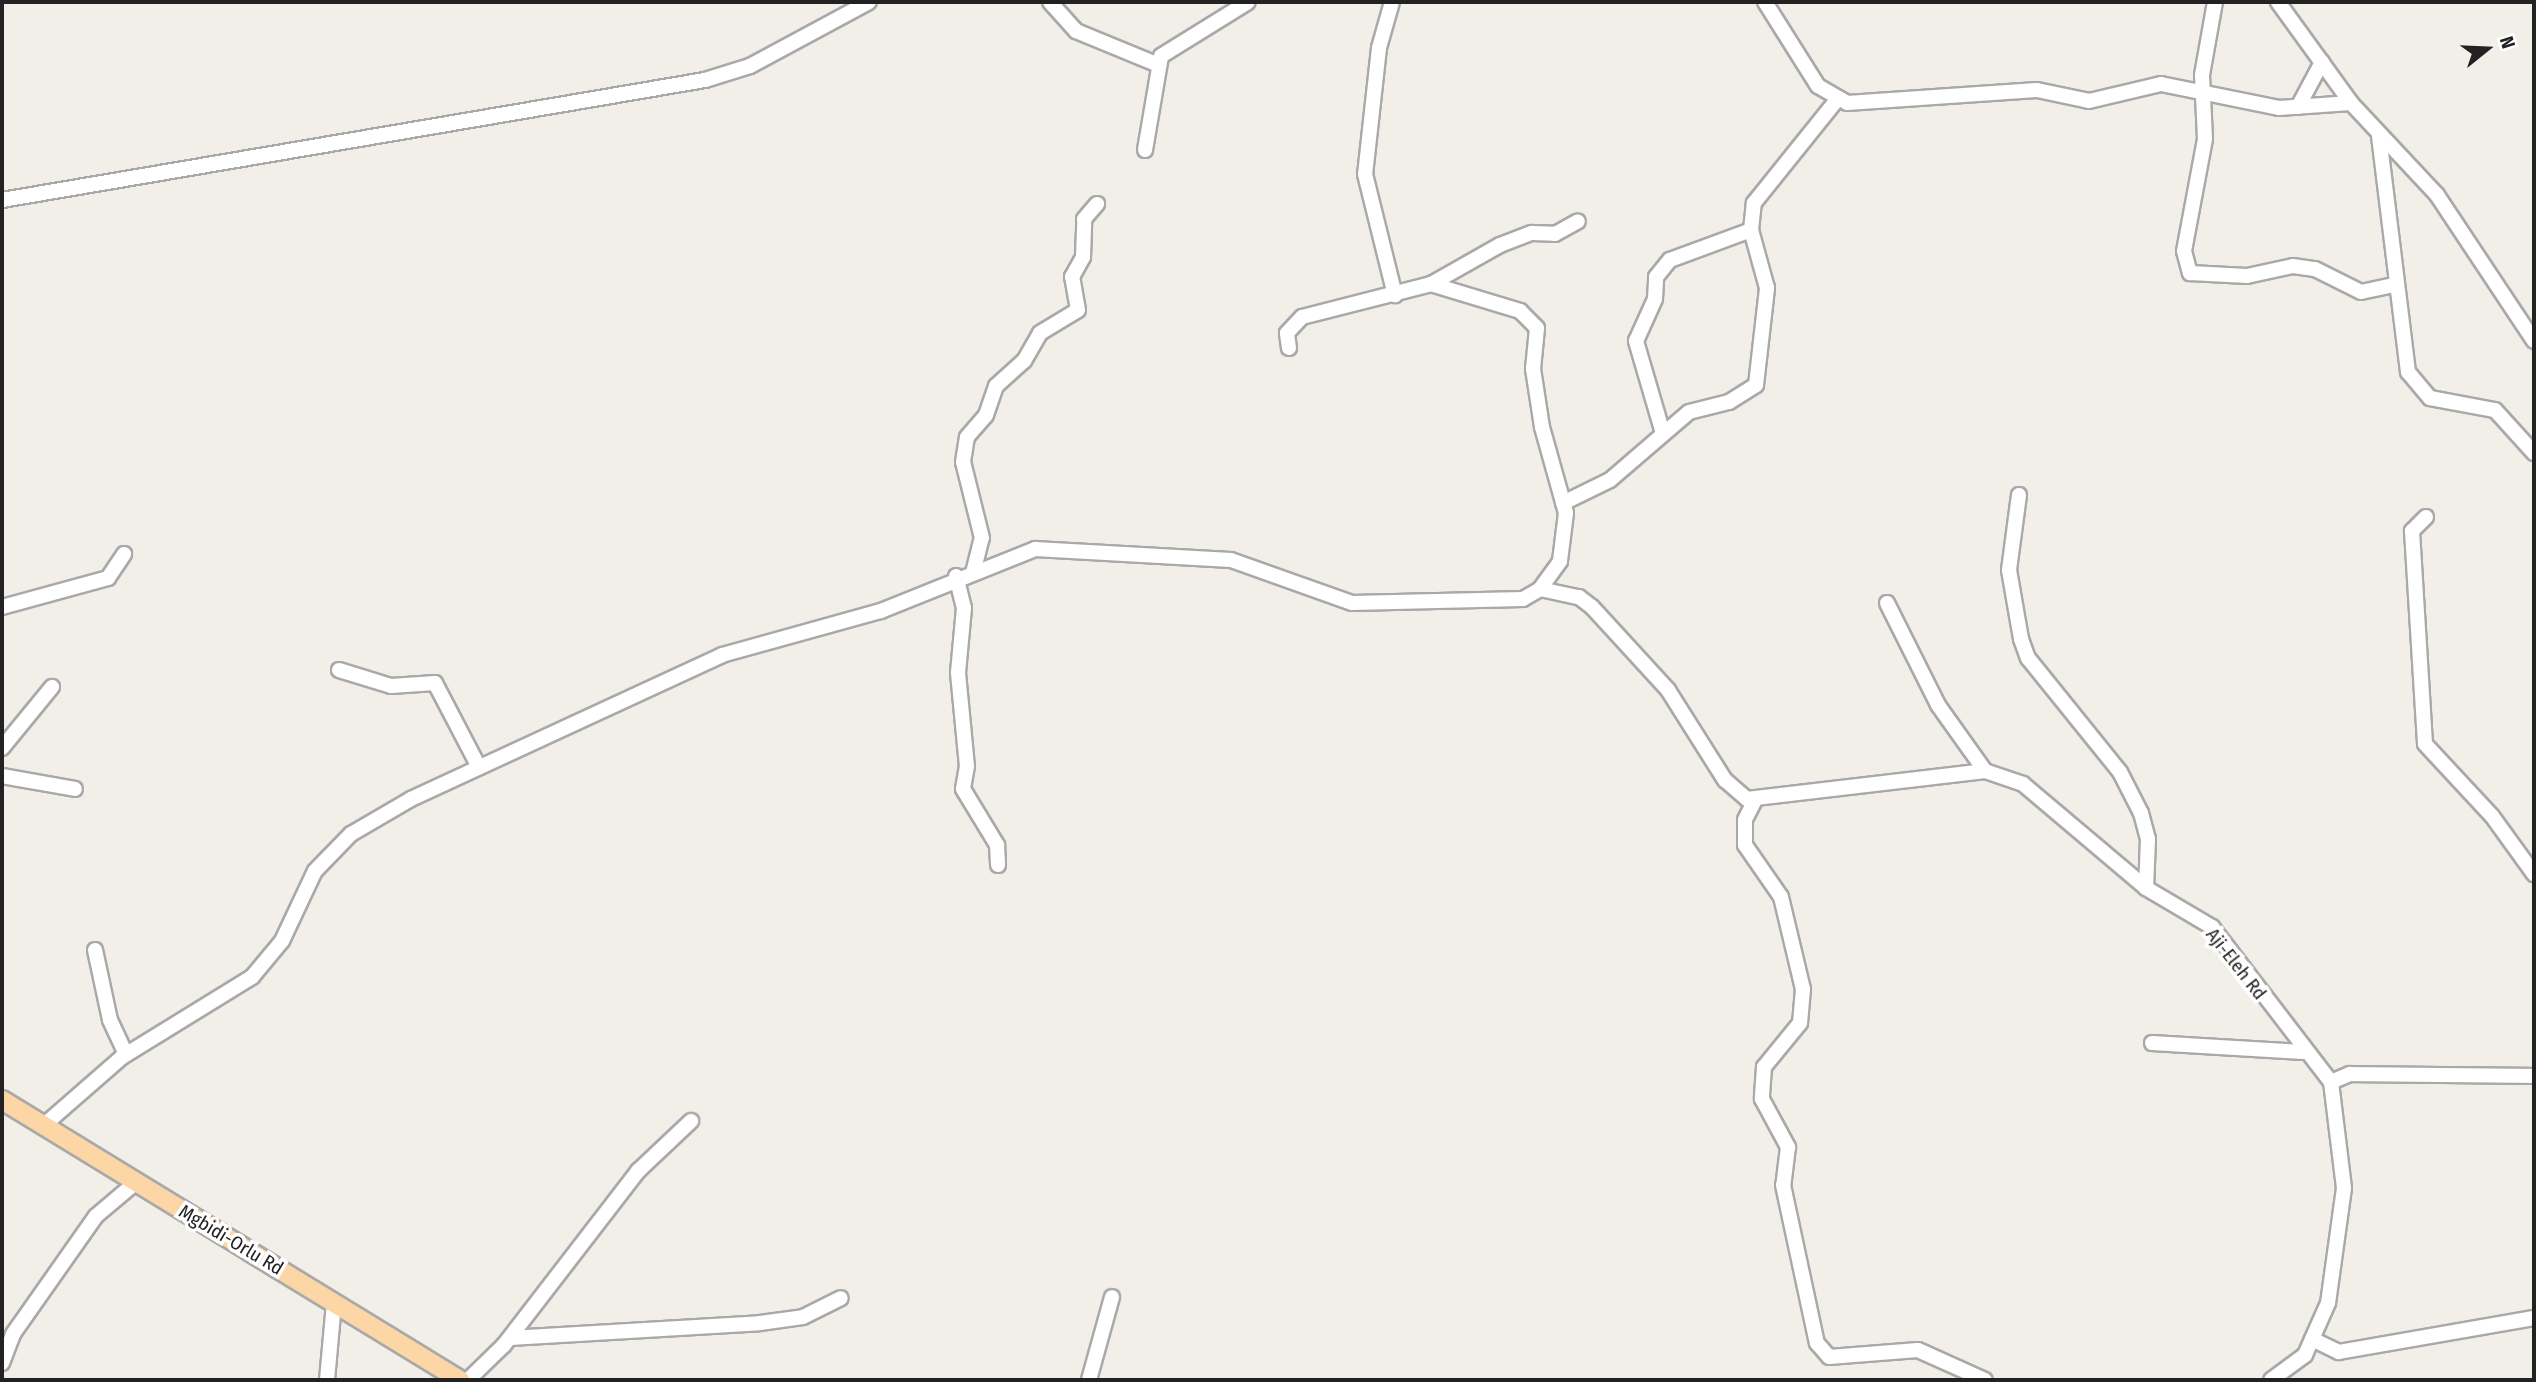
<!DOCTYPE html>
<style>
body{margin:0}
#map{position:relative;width:2536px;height:1382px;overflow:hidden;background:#f2efe9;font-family:"Fira Sans Condensed",sans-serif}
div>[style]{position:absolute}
.roads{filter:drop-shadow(2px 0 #a9a9a9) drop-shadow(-2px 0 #a9a9a9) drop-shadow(0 2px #a9a9a9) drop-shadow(0 -2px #a9a9a9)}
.minor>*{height:14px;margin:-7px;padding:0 7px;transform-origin:7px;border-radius:7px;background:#fff}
.major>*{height:18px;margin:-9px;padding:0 9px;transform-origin:9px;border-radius:9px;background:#fcd6a4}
span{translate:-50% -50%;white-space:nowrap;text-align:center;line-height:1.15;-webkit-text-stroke:7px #fff;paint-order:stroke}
.street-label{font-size:19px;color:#222}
.frame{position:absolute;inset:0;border:4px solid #222;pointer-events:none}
.north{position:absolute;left:2452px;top:14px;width:70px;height:70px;-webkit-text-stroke:5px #fff;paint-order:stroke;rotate:72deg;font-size:19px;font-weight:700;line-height:28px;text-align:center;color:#222}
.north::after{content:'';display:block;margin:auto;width:24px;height:32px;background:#222;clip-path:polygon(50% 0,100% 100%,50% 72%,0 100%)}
</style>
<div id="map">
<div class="roads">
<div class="minor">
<i style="left:1050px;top:2px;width:39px;rotate:48deg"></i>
<i style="left:1076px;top:31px;width:90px;rotate:22.3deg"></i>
<i style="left:1392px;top:2px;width:48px;rotate:105.8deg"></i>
<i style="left:1379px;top:48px;width:127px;rotate:96.3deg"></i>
<i style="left:1365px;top:174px;width:125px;rotate:76.1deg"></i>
<i style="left:1765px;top:2px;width:99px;rotate:57.8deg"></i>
<i style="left:1818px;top:86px;width:34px;rotate:30deg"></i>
<i style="left:1847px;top:103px;width:190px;rotate:-3.9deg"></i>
<i style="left:2037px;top:90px;width:53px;rotate:11.9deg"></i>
<i style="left:2089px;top:101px;width:74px;rotate:-13.3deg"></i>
<i style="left:2161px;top:84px;width:120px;rotate:11.5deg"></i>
<i style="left:2279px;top:108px;width:72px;rotate:-4deg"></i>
<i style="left:2215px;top:2px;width:74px;rotate:100.1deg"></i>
<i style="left:2202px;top:75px;width:64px;rotate:87.3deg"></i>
<i style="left:2205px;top:139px;width:114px;rotate:100.6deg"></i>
<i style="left:2184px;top:251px;width:23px;rotate:75deg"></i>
<i style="left:2190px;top:273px;width:57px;rotate:3deg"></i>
<i style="left:2247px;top:276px;width:47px;rotate:-12.3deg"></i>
<i style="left:2293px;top:266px;width:22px;rotate:8deg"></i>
<i style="left:2315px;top:269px;width:51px;rotate:26.6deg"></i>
<i style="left:2361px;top:292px;width:34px;rotate:-12deg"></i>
<i style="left:2278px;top:2px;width:125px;rotate:54.1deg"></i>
<i style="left:2351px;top:103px;width:126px;rotate:46.9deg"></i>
<i style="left:2437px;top:195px;width:175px;rotate:56.4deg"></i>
<i style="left:2298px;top:107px;width:51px;rotate:-61.9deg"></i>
<i style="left:2379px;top:136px;width:238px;rotate:83deg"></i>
<i style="left:2408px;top:372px;width:34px;rotate:50deg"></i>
<i style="left:2430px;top:398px;width:66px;rotate:10.5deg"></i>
<i style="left:2495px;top:410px;width:58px;rotate:47.8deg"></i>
<i style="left:1145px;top:150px;width:95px;rotate:-80.3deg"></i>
<i style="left:1161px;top:56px;width:102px;rotate:-31.8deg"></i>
<i style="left:2px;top:200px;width:713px;rotate:-9.69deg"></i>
<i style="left:705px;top:80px;width:47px;rotate:-17.3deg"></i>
<i style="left:750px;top:66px;width:135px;rotate:-28.3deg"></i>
<i style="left:1289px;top:348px;width:15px;rotate:-98deg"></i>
<i style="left:1287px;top:333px;width:22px;rotate:-47deg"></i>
<i style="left:1302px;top:317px;width:133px;rotate:-14.3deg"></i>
<i style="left:1431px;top:284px;width:79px;rotate:-29.5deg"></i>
<i style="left:1500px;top:245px;width:34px;rotate:-21deg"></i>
<i style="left:1532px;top:233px;width:23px;rotate:2deg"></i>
<i style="left:1555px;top:234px;width:26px;rotate:-29deg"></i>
<i style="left:1662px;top:430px;width:93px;rotate:-106.3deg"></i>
<i style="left:1636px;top:341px;width:46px;rotate:-65.7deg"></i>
<i style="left:1655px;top:299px;width:22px;rotate:-87deg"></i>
<i style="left:1656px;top:277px;width:22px;rotate:-51deg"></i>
<i style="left:1670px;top:260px;width:86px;rotate:-20.3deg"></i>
<i style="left:2019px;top:495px;width:76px;rotate:97.6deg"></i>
<i style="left:2009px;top:570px;width:70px;rotate:80.1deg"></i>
<i style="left:2021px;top:639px;width:20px;rotate:70deg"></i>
<i style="left:2028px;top:658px;width:146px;rotate:51.1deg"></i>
<i style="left:2120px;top:772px;width:46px;rotate:62.9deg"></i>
<i style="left:2141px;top:813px;width:27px;rotate:75deg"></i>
<i style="left:2148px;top:839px;width:49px;rotate:92.3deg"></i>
<i style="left:1563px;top:503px;width:52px;rotate:-26.1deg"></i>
<i style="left:1610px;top:480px;width:104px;rotate:-40.7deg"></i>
<i style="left:1689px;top:412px;width:41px;rotate:-14deg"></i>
<i style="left:1729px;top:402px;width:32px;rotate:-32deg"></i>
<i style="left:1756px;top:385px;width:98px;rotate:-83.5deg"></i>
<i style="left:1767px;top:288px;width:60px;rotate:-105.4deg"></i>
<i style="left:1751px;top:230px;width:27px;rotate:-84deg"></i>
<i style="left:1754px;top:203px;width:131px;rotate:-51.2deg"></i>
<i style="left:2426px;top:517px;width:20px;rotate:135deg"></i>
<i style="left:2412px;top:531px;width:213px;rotate:86.5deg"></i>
<i style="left:2425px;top:744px;width:98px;rotate:47.1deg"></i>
<i style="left:2492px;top:816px;width:72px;rotate:54.1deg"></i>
<i style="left:973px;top:573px;width:36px;rotate:-76deg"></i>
<i style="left:982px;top:538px;width:78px;rotate:-104deg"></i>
<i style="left:963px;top:462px;width:25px;rotate:-81deg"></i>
<i style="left:967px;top:437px;width:29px;rotate:-49deg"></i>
<i style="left:986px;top:415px;width:31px;rotate:-71deg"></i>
<i style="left:996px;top:386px;width:38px;rotate:-42deg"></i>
<i style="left:1024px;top:361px;width:32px;rotate:-60deg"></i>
<i style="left:1040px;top:333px;width:44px;rotate:-31.2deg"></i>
<i style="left:1078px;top:310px;width:34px;rotate:-100deg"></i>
<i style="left:1072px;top:277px;width:23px;rotate:-61deg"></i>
<i style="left:1083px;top:257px;width:38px;rotate:-88deg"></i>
<i style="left:1084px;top:219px;width:20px;rotate:-49deg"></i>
<i style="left:956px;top:576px;width:33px;rotate:76deg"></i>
<i style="left:964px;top:608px;width:65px;rotate:95.3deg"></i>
<i style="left:958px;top:673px;width:93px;rotate:84.5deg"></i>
<i style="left:967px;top:766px;width:23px;rotate:100deg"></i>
<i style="left:963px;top:789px;width:66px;rotate:58.7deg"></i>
<i style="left:997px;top:845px;width:20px;rotate:87deg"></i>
<i style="left:1540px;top:589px;width:40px;rotate:12deg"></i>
<i style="left:1579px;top:597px;width:16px;rotate:38deg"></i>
<i style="left:1592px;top:607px;width:113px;rotate:47.5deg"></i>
<i style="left:1668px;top:690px;width:107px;rotate:57.7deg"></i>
<i style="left:1725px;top:780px;width:29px;rotate:41deg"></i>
<i style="left:1747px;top:799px;width:240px;rotate:-6.7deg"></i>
<i style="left:1887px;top:603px;width:114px;rotate:63.4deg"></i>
<i style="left:1938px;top:705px;width:81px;rotate:54.5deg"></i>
<i style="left:1985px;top:771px;width:40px;rotate:18.9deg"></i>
<i style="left:2023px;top:784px;width:161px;rotate:40.2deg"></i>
<i style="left:2146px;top:888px;width:77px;rotate:30.6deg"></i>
<i style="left:2212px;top:927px;width:195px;rotate:52.5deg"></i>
<i style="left:2331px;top:1082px;width:107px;rotate:83deg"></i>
<i style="left:2344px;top:1188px;width:116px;rotate:97.9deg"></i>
<i style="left:2328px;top:1303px;width:57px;rotate:113.9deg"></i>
<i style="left:2305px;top:1355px;width:42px;rotate:143.7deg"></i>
<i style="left:2px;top:607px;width:110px;rotate:-15.3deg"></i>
<i style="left:108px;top:578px;width:29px;rotate:-56deg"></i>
<i style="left:339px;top:670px;width:54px;rotate:17.1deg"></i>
<i style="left:391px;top:686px;width:44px;rotate:-3.9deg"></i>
<i style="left:435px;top:683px;width:95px;rotate:62.4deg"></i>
<i style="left:2px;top:748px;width:79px;rotate:-50.7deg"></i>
<i style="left:2px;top:776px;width:74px;rotate:10.1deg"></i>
<i style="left:1755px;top:800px;width:22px;rotate:117deg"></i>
<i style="left:1745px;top:820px;width:25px;rotate:90deg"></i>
<i style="left:1745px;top:845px;width:63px;rotate:55.3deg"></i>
<i style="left:1781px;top:897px;width:95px;rotate:76.6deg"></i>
<i style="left:1803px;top:989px;width:34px;rotate:95deg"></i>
<i style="left:1800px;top:1023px;width:57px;rotate:129.3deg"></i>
<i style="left:1764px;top:1067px;width:32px;rotate:94deg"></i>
<i style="left:1762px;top:1099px;width:55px;rotate:61.6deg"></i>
<i style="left:1788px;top:1147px;width:38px;rotate:97deg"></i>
<i style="left:1783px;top:1185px;width:162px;rotate:77.9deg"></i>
<i style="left:1817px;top:1343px;width:18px;rotate:49deg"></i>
<i style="left:1829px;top:1357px;width:89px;rotate:-4.5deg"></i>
<i style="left:1918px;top:1350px;width:73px;rotate:24.1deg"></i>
<i style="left:95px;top:950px;width:72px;rotate:77.9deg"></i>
<i style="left:110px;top:1020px;width:38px;rotate:65deg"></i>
<i style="left:2152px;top:1043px;width:151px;rotate:3.4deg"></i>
<i style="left:2331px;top:1082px;width:21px;rotate:-23deg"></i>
<i style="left:2350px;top:1074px;width:184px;rotate:0.6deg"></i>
<i style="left:43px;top:1126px;width:105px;rotate:-41.1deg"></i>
<i style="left:122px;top:1057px;width:153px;rotate:-31.6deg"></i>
<i style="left:252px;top:977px;width:47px;rotate:-50.2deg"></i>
<i style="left:282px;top:941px;width:77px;rotate:-64.8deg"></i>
<i style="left:315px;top:871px;width:52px;rotate:-45.8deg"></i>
<i style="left:351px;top:834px;width:69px;rotate:-30.3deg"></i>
<i style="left:411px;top:799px;width:343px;rotate:-24.8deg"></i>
<i style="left:722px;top:655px;width:165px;rotate:-15.5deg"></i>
<i style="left:881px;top:611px;width:166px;rotate:-21.9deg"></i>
<i style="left:1035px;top:549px;width:196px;rotate:3.2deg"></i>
<i style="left:1231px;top:560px;width:128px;rotate:19.6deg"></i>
<i style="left:1352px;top:603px;width:171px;rotate:-1.3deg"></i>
<i style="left:1523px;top:599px;width:20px;rotate:-30deg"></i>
<i style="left:1540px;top:589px;width:34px;rotate:-54deg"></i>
<i style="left:1560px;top:561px;width:48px;rotate:-82.9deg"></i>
<i style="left:1566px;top:513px;width:89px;rotate:-105.6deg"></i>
<i style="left:1542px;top:427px;width:59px;rotate:-98.8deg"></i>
<i style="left:1533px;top:369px;width:41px;rotate:-84.4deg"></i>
<i style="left:1537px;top:328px;width:24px;rotate:-135deg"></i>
<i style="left:1520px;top:311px;width:93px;rotate:-163.1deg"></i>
<i style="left:510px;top:1338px;width:250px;rotate:-3.4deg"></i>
<i style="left:760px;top:1323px;width:43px;rotate:-7.9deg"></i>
<i style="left:803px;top:1317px;width:42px;rotate:-26.6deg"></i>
<i style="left:2312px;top:1339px;width:30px;rotate:26deg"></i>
<i style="left:2339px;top:1352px;width:198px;rotate:-9.9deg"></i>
<i style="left:2px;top:1363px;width:31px;rotate:-69deg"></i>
<i style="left:13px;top:1334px;width:144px;rotate:-54.9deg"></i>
<i style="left:96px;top:1216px;width:51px;rotate:-40.2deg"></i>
<i style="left:327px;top:1380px;width:77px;rotate:-84.8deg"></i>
<i style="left:468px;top:1380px;width:50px;rotate:-44.2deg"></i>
<i style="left:504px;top:1345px;width:220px;rotate:-52.4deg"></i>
<i style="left:638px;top:1171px;width:73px;rotate:-43.3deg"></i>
<i style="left:1089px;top:1380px;width:86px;rotate:-74.5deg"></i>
</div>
<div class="major">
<i style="left:2px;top:1100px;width:537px;rotate:31.44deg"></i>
</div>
</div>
<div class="street-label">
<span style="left:2236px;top:964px;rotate:52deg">Aji-Eleh Rd</span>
<span style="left:231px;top:1240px;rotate:31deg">Mgbidi-Orlu Rd</span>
</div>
<div class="frame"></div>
<div class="north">N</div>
</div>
